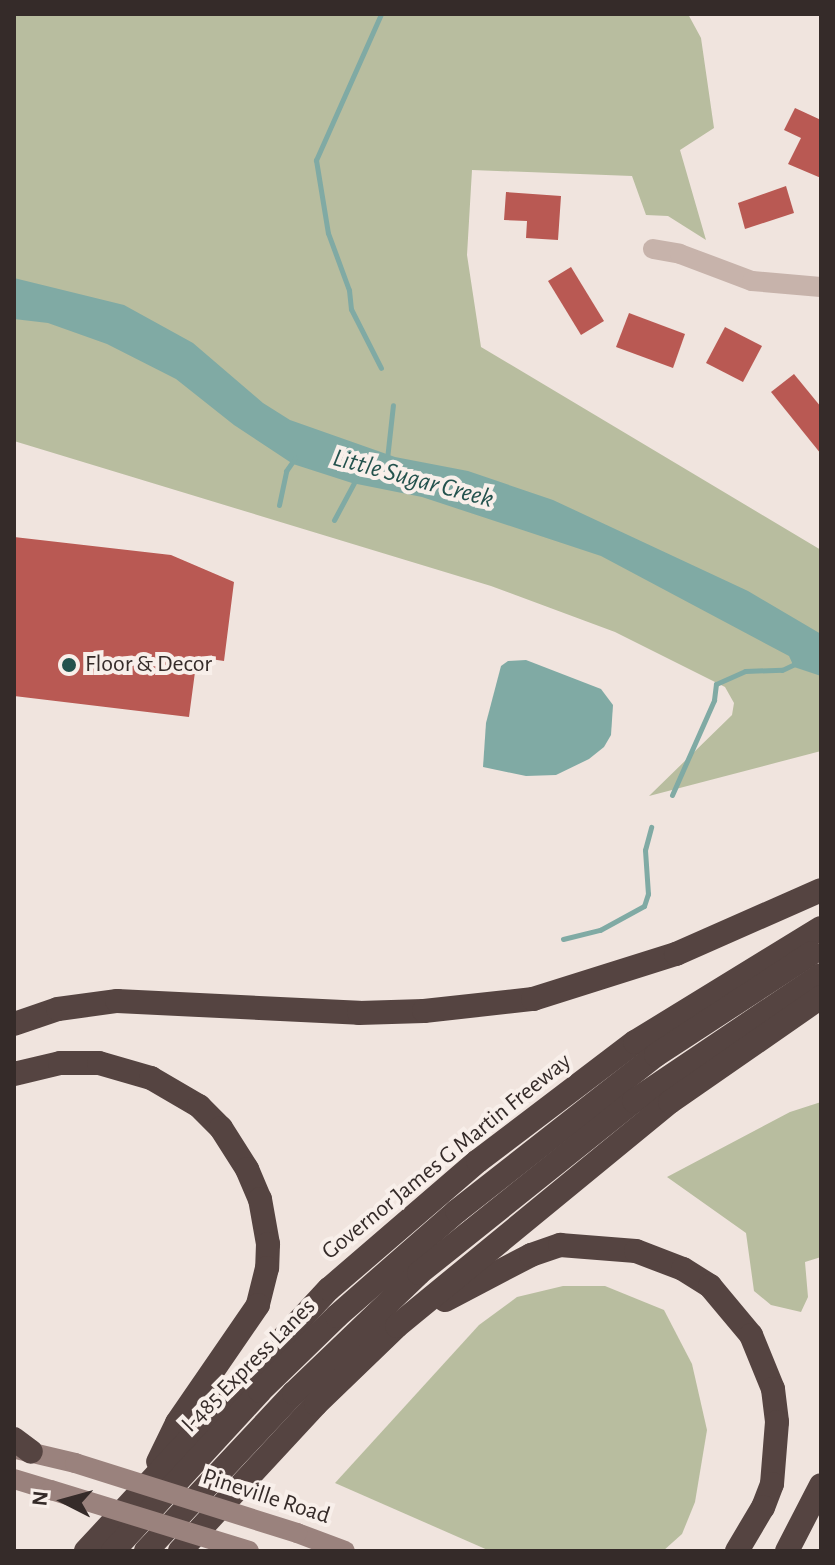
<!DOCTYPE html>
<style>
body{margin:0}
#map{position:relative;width:835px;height:1565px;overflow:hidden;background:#f0e4de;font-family:"Alegreya Sans",sans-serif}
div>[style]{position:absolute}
.green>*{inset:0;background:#b8bd9f}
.water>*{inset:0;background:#80aaa4}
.stream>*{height:5px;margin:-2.5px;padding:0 2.5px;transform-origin:2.5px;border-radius:2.5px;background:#80aaa4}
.building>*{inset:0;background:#b95953}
.minor>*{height:20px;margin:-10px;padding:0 10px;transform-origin:10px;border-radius:10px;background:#c7b3ab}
.secondary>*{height:20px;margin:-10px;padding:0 10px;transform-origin:10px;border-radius:10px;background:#9a827d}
.motorway>*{height:24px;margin:-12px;padding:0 12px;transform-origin:12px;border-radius:12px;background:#554441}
.secondary-bridge>*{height:20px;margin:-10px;padding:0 10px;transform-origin:10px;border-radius:10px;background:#9a827d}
.dots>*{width:22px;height:22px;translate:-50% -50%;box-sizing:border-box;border:4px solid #f8efea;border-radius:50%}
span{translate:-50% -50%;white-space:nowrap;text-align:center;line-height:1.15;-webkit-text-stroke:8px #f8efea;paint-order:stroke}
.poi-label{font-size:24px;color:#352b29}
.left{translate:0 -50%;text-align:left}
.street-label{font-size:24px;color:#352b29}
.water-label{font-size:26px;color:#23524d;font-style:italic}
.frame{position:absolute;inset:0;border:16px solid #352b29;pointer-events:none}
.north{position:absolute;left:24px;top:1461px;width:80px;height:80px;-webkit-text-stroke:6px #f8efea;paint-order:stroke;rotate:276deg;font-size:22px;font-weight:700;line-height:32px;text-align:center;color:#352b29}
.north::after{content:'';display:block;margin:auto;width:28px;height:36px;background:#352b29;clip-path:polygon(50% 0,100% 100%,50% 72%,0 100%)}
</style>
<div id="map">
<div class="green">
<i style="clip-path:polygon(14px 14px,688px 14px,701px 38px,714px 128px,680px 150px,706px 240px,668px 216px,646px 215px,632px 176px,472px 170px,467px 255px,481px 347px,821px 550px,821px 751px,649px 796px,732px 715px,734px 703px,725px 687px,615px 632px,491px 586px,14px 441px)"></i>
<i style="clip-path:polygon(821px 1102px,821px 1257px,805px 1262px,808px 1297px,801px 1312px,771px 1305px,754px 1291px,746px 1233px,667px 1177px,790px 1112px)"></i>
<i style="clip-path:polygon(563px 1286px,605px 1286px,664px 1310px,692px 1364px,707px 1430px,695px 1502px,682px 1534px,663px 1551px,490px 1551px,335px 1483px,479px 1325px,517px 1297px)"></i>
</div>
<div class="water">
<i style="clip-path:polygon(14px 278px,124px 305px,193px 343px,263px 403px,290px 420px,395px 457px,468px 471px,553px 500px,748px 591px,821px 634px,821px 676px,794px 667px,789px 656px,601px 556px,422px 497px,352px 483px,293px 464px,234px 425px,176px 379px,107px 344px,48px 323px,14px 319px)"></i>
<i style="clip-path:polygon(526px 660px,601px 689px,613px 705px,611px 735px,604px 747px,589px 759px,556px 775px,526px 776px,483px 767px,486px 723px,501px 666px,508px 661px)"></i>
</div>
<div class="stream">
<i style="left:381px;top:14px;width:160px;rotate:114deg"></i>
<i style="left:316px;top:160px;width:74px;rotate:80.7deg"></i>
<i style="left:328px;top:233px;width:61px;rotate:69.8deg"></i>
<i style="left:349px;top:290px;width:19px;rotate:84deg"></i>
<i style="left:351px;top:309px;width:66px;rotate:63deg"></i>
<i style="left:387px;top:459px;width:54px;rotate:-83.7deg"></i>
<i style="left:279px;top:505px;width:35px;rotate:-78deg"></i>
<i style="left:286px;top:471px;width:16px;rotate:-55deg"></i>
<i style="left:334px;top:520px;width:47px;rotate:-61.8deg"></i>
<i style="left:672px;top:795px;width:104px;rotate:-66.1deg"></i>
<i style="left:714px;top:700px;width:16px;rotate:-83deg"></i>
<i style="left:716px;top:684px;width:32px;rotate:-24deg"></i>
<i style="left:745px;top:671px;width:37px;rotate:-2deg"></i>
<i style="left:782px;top:670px;width:17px;rotate:-25deg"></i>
<i style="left:563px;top:939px;width:38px;rotate:-14deg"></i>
<i style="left:600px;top:930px;width:50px;rotate:-28.6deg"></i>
<i style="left:644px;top:906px;width:13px;rotate:-72deg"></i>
<i style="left:648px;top:894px;width:44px;rotate:-93.9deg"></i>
<i style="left:645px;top:850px;width:24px;rotate:-75deg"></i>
</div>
<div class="building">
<i style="clip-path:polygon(795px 108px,821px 120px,821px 178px,788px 164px,801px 138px,784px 130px)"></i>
<i style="clip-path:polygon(786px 186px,794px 213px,745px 229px,738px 203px)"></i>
<i style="clip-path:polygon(506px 192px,561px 196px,558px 240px,526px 238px,527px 221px,504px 220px)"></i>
<i style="clip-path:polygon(571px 267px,604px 321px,581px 335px,548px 281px)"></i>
<i style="clip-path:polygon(629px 313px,685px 334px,673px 368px,616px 347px)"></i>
<i style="clip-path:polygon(725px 327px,762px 346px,743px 382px,706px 363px)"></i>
<i style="clip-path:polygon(794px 374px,821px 407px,821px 454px,771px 392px)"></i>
<i style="clip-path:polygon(14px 537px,171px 555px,234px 582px,224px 661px,197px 657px,189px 717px,14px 696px)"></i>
</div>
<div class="minor">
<i style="left:653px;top:249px;width:27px;rotate:10deg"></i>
<i style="left:680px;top:254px;width:77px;rotate:20.6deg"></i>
<i style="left:752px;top:281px;width:69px;rotate:5deg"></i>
</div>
<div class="secondary">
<i style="left:16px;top:1449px;width:61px;rotate:13.3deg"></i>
<i style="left:14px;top:1479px;width:39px;rotate:17deg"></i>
<i style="left:297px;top:1533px;width:51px;rotate:20.6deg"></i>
</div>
<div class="motorway">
<i style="left:14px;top:1024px;width:46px;rotate:-18.8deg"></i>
<i style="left:58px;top:1009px;width:60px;rotate:-7.7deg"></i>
<i style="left:117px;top:1001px;width:242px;rotate:2.8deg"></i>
<i style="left:359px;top:1013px;width:65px;rotate:-1.8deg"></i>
<i style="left:424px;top:1011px;width:110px;rotate:-6.3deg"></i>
<i style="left:533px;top:999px;width:150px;rotate:-17.5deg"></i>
<i style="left:676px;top:954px;width:158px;rotate:-23.8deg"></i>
<i style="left:14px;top:1074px;width:47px;rotate:-13.4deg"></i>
<i style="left:60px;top:1063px;width:39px"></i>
<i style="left:99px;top:1063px;width:54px;rotate:16.1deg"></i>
<i style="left:151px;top:1078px;width:56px;rotate:30.3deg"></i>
<i style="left:199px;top:1106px;width:31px;rotate:45deg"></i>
<i style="left:221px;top:1128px;width:49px;rotate:57.6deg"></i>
<i style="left:247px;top:1169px;width:33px;rotate:67deg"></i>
<i style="left:260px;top:1199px;width:46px;rotate:79.9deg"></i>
<i style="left:268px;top:1244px;width:24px;rotate:92deg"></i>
<i style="left:267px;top:1268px;width:38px;rotate:104deg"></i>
<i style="left:258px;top:1305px;width:143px;rotate:124.5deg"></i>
<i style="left:177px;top:1423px;width:43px;rotate:116deg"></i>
<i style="left:445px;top:1300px;width:97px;rotate:-27.6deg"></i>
<i style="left:531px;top:1255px;width:31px;rotate:-19deg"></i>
<i style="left:560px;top:1245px;width:76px;rotate:4.5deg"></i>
<i style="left:636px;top:1251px;width:50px;rotate:21deg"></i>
<i style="left:683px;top:1269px;width:32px;rotate:32deg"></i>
<i style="left:710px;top:1286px;width:64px;rotate:50.1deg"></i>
<i style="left:751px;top:1335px;width:58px;rotate:67.8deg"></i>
<i style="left:773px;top:1389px;width:33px;rotate:83deg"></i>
<i style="left:777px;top:1422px;width:62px;rotate:94.6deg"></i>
<i style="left:772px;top:1484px;width:25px;rotate:111deg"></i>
<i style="left:763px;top:1507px;width:51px;rotate:120.6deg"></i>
<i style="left:14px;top:1439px;width:21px;rotate:37deg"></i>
<i style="left:86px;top:1551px;width:357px;rotate:-47.2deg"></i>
<i style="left:329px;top:1289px;width:196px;rotate:-40.7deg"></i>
<i style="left:478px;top:1161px;width:197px;rotate:-37.2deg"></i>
<i style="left:635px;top:1042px;width:218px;rotate:-31.5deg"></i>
<i style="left:113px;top:1551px;width:217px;rotate:-47.4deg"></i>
<i style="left:260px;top:1391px;width:107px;rotate:-44.2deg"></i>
<i style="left:337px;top:1316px;width:159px;rotate:-41.2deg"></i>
<i style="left:457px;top:1211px;width:253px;rotate:-38.1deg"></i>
<i style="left:656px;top:1055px;width:186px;rotate:-33.2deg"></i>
<i style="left:146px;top:1551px;width:216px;rotate:-46.9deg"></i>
<i style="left:294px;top:1393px;width:173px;rotate:-43.8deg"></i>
<i style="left:419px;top:1273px;width:275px;rotate:-38.7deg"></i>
<i style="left:634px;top:1101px;width:225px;rotate:-34deg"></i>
<i style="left:180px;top:1551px;width:200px;rotate:-47.2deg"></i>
<i style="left:316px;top:1404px;width:112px;rotate:-43.9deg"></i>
<i style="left:397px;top:1326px;width:353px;rotate:-39.4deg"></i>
<i style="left:670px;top:1102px;width:184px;rotate:-34.8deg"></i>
<i style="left:787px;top:1551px;width:74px;rotate:-62.7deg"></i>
</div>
<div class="secondary-bridge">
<i style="left:75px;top:1463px;width:233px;rotate:17.5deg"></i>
<i style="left:51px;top:1490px;width:207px;rotate:17.1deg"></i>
</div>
<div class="dots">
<i style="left:69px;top:665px;background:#23524d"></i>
</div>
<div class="poi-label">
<span class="left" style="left:85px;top:665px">Floor &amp; Decor</span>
</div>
<div class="street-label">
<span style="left:447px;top:1157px;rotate:-39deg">Governor James G Martin Freeway</span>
<span style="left:249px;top:1366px;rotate:-45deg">I-485 Express Lanes</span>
<span style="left:266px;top:1497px;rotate:18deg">Pineville Road</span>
</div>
<div class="water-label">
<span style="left:413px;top:479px;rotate:15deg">Little Sugar Creek</span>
</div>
<div class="frame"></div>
<div class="north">N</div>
</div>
